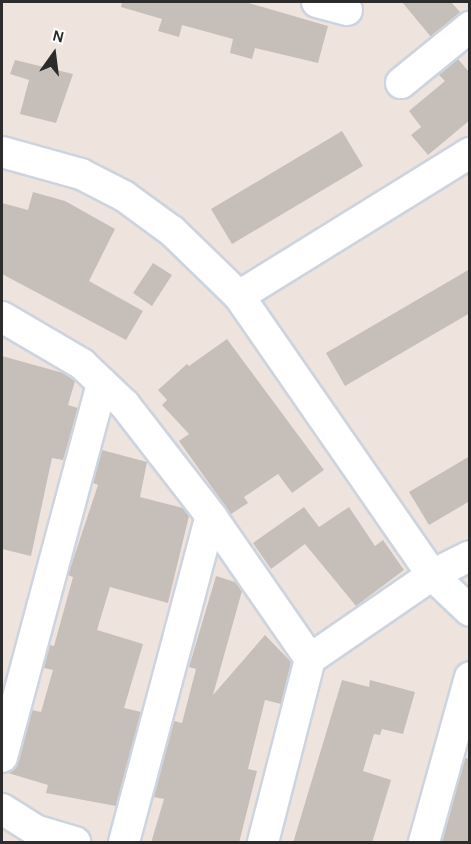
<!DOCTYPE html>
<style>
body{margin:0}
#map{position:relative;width:471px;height:844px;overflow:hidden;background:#efe3de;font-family:Karla,sans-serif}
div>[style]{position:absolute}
.building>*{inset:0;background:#c6bfb9}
.roads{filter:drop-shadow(2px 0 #ccd4df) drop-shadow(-2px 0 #ccd4df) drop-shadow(0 2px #ccd4df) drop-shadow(0 -2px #ccd4df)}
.minor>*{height:30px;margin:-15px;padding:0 15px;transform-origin:15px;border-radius:15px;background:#fff}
span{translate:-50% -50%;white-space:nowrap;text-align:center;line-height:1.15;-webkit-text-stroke:4.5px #fff;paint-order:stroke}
.frame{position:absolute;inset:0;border:3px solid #2c2c2c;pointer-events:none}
.north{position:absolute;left:24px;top:24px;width:60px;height:60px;-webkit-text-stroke:4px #fff;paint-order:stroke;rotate:14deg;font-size:16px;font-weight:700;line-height:24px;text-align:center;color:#2c2c2c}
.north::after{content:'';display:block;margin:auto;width:21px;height:27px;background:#2c2c2c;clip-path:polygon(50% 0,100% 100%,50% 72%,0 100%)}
</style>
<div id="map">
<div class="building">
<i style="clip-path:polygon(122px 2px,245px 2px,328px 26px,318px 63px,255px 48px,252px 59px,230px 53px,233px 39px,182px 25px,179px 37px,158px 31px,162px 19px,121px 7px)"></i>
<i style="clip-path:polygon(402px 2px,451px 2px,460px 12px,431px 37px)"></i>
<i style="clip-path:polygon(458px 59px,470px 73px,470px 120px,428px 155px,411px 135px,421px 127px,409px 111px,445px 81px,439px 75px)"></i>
<i style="clip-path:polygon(15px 60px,73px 74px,56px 123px,20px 114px,29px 80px,10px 74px)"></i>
<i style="clip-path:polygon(342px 131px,363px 166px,232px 244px,211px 209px)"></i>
<i style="clip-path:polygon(33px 192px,65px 201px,115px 229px,89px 281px,143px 311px,126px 340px,2px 274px,2px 203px,28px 210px)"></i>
<i style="clip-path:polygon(153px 263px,172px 275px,152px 306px,133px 293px)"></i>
<i style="clip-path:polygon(470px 269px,470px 313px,345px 386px,326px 353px)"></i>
<i style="clip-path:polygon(227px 339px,324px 470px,292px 493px,278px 474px,244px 497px,248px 503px,231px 514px,179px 441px,189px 434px,162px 405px,167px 400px,158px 390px,187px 364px,189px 366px)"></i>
<i style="clip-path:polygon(2px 356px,63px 373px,75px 381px,68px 405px,78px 408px,63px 460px,52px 458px,31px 556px,2px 549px)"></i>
<i style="clip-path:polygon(102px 450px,147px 462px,140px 497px,183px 508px,189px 516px,168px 603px,110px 587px,97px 630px,143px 644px,124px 708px,141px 712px,116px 806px,46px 793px,48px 785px,8px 773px,19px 761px,32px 710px,41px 712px,53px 670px,44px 668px,50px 645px,54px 646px,73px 577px,68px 575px,98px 485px,93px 483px)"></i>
<i style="clip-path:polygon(470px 456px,470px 501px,429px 525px,409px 492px)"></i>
<i style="clip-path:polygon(304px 507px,319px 527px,349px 507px,375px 546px,383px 540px,404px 570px,356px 606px,305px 544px,271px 569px,253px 543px)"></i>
<i style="clip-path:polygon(216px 576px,235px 582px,242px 591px,213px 695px,265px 635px,291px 662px,281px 704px,265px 700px,248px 769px,257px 771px,239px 843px,151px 843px,164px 799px,154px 797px,174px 721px,182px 723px,196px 669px,189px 667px)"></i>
<i style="clip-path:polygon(342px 680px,369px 687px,370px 680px,415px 692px,403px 734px,382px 729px,380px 735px,374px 734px,363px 771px,391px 780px,372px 843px,293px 843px)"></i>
<i style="clip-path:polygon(465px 758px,470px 759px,470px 843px,442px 843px)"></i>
</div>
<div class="roads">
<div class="minor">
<i style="left:317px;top:2px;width:31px;rotate:15deg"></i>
<i style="left:401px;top:83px;width:89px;rotate:-39.1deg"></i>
<i style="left:2px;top:152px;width:82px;rotate:15.6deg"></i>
<i style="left:81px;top:174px;width:48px;rotate:27.1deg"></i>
<i style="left:124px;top:196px;width:59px;rotate:36.1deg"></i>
<i style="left:172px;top:231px;width:93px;rotate:44.1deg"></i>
<i style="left:239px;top:296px;width:339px;rotate:55.3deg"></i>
<i style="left:432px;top:575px;width:52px;rotate:43.5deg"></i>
<i style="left:239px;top:296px;width:272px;rotate:-31.8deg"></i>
<i style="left:2px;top:317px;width:93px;rotate:30.4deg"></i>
<i style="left:82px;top:364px;width:59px;rotate:43.6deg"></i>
<i style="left:125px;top:405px;width:140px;rotate:52.2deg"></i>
<i style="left:211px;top:516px;width:174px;rotate:55.3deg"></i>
<i style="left:2px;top:757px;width:387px;rotate:-75deg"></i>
<i style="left:2px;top:809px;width:39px;rotate:32deg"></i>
<i style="left:35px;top:830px;width:42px;rotate:16.7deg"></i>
<i style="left:124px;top:842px;width:337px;rotate:-75.1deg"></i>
<i style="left:263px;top:842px;width:189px;rotate:-75.6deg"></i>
<i style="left:310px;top:659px;width:148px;rotate:-34.5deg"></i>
<i style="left:432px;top:575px;width:42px;rotate:-26.6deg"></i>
<i style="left:424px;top:842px;width:171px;rotate:-74.4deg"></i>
</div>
</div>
<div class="frame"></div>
<div class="north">N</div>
</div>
